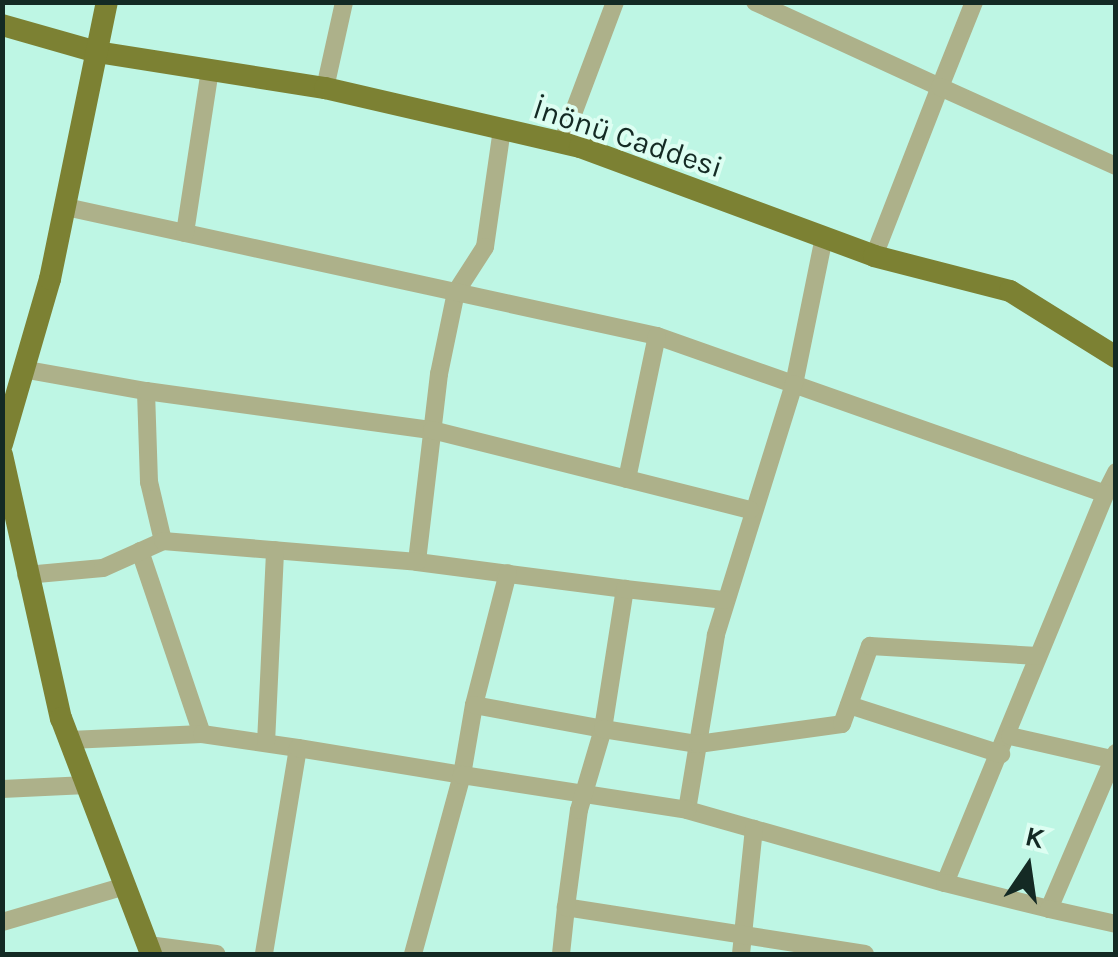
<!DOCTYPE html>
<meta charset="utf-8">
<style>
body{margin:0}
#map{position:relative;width:1118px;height:957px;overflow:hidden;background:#bef6e4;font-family:Karla,sans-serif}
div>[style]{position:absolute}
.minor>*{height:18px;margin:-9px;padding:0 9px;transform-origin:9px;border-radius:9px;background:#adb18a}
.major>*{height:22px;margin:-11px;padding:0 11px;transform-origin:11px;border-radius:11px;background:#7c8133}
span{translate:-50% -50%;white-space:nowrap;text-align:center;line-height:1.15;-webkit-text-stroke:8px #ddfef2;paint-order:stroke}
.street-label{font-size:30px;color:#142a24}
.frame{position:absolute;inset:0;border:5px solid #142a24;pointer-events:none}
.north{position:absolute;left:978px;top:817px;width:100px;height:100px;-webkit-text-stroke:8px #ddfef2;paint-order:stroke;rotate:13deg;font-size:28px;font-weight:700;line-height:40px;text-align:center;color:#142a24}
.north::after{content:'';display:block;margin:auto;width:35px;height:45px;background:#142a24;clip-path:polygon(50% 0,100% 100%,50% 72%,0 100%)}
</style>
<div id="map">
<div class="minor">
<i style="left:755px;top:2px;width:204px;rotate:24.7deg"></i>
<i style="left:940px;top:87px;width:92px;rotate:-68.2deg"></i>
<i style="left:325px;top:88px;width:88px;rotate:-77.5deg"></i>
<i style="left:502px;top:129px;width:119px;rotate:98.2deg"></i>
<i style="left:485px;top:247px;width:54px;rotate:122.8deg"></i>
<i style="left:456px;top:292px;width:84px;rotate:101.7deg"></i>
<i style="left:439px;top:374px;width:189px;rotate:96.7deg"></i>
<i style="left:417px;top:562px;width:210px;rotate:7.4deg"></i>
<i style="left:562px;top:143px;width:151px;rotate:-69.4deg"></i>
<i style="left:66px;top:207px;width:605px;rotate:12.31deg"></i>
<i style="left:657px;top:336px;width:475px;rotate:19.4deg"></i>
<i style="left:1105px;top:494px;width:25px;rotate:-63deg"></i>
<i style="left:185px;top:233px;width:165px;rotate:-81.3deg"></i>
<i style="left:824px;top:237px;width:150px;rotate:101.5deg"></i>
<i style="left:794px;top:384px;width:263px;rotate:107.3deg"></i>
<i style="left:716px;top:635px;width:177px;rotate:99.4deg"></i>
<i style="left:687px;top:810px;width:268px;rotate:15.8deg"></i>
<i style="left:945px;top:883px;width:421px;rotate:-67.6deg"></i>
<i style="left:874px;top:256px;width:181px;rotate:-68.7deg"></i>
<i style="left:940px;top:87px;width:193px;rotate:24.2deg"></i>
<i style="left:22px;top:369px;width:126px;rotate:10.1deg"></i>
<i style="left:627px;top:479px;width:146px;rotate:-78.2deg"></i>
<i style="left:163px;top:541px;width:61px;rotate:-103.3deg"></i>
<i style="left:149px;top:482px;width:91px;rotate:-91.9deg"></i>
<i style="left:146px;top:391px;width:289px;rotate:7.8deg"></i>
<i style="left:432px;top:430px;width:328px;rotate:14.1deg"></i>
<i style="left:140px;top:551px;width:193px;rotate:71.3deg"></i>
<i style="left:26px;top:575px;width:77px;rotate:-5.2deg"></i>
<i style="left:103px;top:568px;width:66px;rotate:-24.2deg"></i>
<i style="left:163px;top:541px;width:255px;rotate:4.7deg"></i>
<i style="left:474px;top:705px;width:136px;rotate:-75.6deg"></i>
<i style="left:849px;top:705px;width:160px;rotate:17.9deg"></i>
<i style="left:1010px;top:736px;width:109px;rotate:12.8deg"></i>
<i style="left:70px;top:740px;width:132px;rotate:-2.6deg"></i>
<i style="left:202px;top:734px;width:97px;rotate:8.3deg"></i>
<i style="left:298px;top:748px;width:209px;rotate:99.4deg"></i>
<i style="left:266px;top:743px;width:193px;rotate:-87.3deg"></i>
<i style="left:298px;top:748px;width:166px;rotate:9.3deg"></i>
<i style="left:462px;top:775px;width:71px;rotate:-80.3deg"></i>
<i style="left:474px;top:705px;width:131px;rotate:10.5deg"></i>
<i style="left:603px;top:729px;width:142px;rotate:-81.1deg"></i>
<i style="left:625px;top:589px;width:101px;rotate:6.3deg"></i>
<i style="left:2px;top:789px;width:85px;rotate:-2.7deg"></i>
<i style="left:945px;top:883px;width:107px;rotate:14deg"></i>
<i style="left:1049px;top:909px;width:170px;rotate:-66.8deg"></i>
<i style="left:1049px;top:909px;width:69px;rotate:12.6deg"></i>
<i style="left:2px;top:922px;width:128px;rotate:-16.3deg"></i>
<i style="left:148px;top:945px;width:69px;rotate:7.5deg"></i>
<i style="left:413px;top:954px;width:186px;rotate:-74.7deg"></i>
<i style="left:462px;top:775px;width:228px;rotate:8.8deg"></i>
<i style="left:561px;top:954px;width:47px;rotate:-83.9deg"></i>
<i style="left:741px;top:954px;width:126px;rotate:-84.1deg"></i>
<i style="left:865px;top:954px;width:303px;rotate:-171.1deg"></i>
<i style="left:566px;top:907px;width:98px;rotate:-82.4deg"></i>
<i style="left:579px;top:810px;width:84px;rotate:-73.5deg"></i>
<i style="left:603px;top:729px;width:96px;rotate:9deg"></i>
<i style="left:698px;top:744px;width:145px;rotate:-7.9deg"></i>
<i style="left:842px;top:724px;width:83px;rotate:-70.3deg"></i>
<i style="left:870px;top:646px;width:168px;rotate:3.4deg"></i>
</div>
<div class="major">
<i style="left:2px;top:25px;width:99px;rotate:15.9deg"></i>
<i style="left:97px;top:52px;width:231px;rotate:9deg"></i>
<i style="left:325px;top:88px;width:262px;rotate:13deg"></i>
<i style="left:580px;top:147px;width:314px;rotate:20.3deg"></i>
<i style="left:874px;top:256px;width:140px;rotate:14.4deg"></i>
<i style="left:1010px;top:291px;width:125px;rotate:31.9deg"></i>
<i style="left:2px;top:444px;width:172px;rotate:-73.8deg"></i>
<i style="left:50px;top:279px;width:283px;rotate:-78.4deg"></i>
<i style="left:2px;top:455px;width:270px;rotate:77.4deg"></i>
<i style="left:61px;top:718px;width:253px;rotate:69.1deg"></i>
</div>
<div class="street-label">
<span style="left:628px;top:138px;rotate:18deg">İnönü Caddesi</span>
</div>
<div class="frame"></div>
<div class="north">K</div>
</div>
